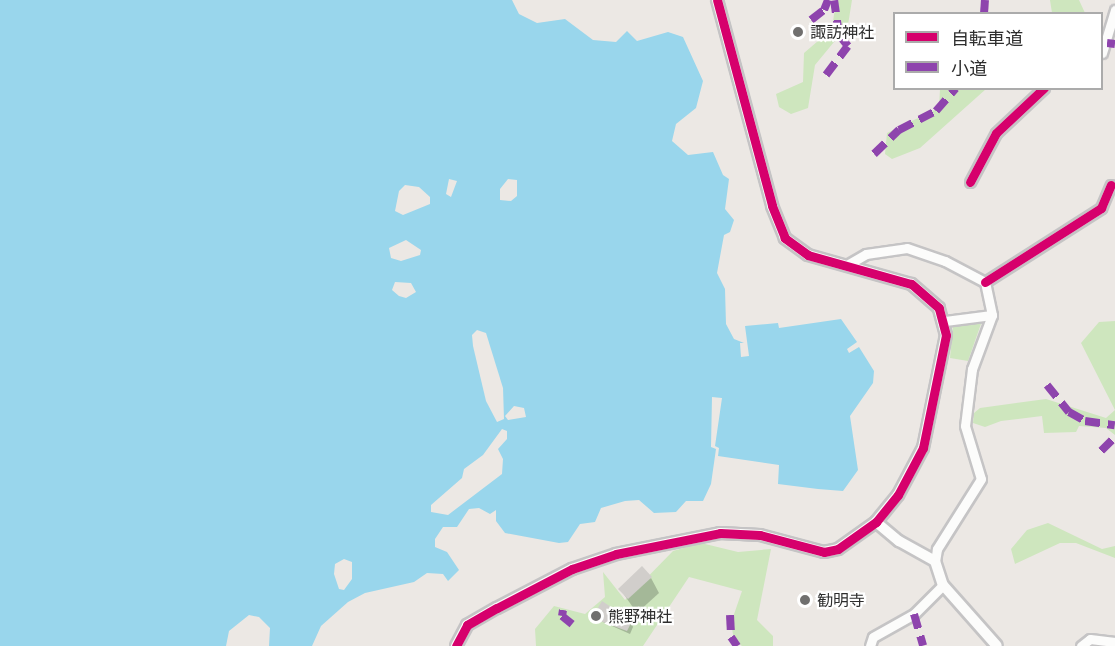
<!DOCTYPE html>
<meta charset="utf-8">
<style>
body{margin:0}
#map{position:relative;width:1115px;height:646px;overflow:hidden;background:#ece8e4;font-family:"IBM Plex Sans","Noto Sans JP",sans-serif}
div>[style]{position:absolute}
.green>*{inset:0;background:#cee6be}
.water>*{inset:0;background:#99d6ec}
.pier>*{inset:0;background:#ece8e4}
.shadow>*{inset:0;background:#0003}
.building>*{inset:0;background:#d1cecb}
.roads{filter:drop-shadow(2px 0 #c5c4c5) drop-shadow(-2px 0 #c5c4c5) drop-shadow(0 2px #c5c4c5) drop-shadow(0 -2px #c5c4c5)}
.minor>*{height:9px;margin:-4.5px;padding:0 4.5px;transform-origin:4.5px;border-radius:4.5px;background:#fcfcfb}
.tertiary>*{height:10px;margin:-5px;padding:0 5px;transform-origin:5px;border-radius:5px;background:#fcfcfb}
.quiet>*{height:8px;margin-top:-4px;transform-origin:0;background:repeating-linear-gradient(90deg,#8e44ad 0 15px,transparent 0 23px)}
.cycleway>*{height:9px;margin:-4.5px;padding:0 4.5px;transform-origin:4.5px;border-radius:4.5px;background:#d6006c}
.dots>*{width:16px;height:16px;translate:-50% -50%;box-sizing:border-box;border:3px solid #fff;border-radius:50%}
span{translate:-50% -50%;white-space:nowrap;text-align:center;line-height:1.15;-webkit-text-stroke:4.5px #fff;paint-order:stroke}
.poi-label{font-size:16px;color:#2e2e2e}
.left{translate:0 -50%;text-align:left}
.legend{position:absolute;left:893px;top:12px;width:210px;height:78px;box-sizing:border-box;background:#fff;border:2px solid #ababab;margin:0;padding:8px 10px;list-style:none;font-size:18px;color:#2e2e2e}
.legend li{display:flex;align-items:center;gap:12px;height:30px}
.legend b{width:30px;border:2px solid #ababab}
</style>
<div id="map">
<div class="green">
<i style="clip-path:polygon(836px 0,852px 0,848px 25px,815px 65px,808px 108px,791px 114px,779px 107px,776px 94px,803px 82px,804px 53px,832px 29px)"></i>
<i style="clip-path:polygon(1050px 0,1079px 0,1085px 13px,1052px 13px)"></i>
<i style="clip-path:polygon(940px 89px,986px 89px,920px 148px,892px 159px,885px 154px,887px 133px,939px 108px)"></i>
<i style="clip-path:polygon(982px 321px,968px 361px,950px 358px,953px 325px)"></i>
<i style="clip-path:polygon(1115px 321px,1115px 435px,1106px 428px,1079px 426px,1076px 432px,1044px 433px,1042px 416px,1001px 421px,985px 427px,973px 423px,974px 413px,980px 408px,1046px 399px,1106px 418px,1115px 410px,1081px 343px,1099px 322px)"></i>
<i style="clip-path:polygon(1048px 523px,1102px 549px,1115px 546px,1115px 558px,1076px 543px,1060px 543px,1015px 564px,1011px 549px,1027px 530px)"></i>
<i style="clip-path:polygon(701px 543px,738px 552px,771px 549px,757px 620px,773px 636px,773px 646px,742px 646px,734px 640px,731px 623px,742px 591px,689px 577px,643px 646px,536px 646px,535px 629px,554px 606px,585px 614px,605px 597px,603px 572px,625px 600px,673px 551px)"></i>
</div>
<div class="water">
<i style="clip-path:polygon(evenodd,0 0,512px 0,519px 14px,537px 23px,565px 19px,593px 40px,616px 42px,627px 31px,637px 41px,668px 32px,683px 37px,703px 81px,696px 108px,676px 124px,672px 141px,688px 155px,713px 152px,723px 175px,729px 179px,725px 209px,734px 220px,730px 232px,724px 235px,717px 273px,725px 289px,726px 324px,734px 339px,744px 343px,740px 343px,741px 357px,749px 356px,745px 326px,778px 323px,779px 328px,841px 319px,857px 342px,847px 349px,849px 353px,859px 347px,874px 371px,873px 383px,850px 416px,858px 470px,843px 491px,818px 489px,778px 484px,779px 465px,718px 456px,719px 448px,715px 446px,722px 398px,712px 397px,711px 447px,716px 449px,711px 484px,703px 501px,686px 501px,676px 512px,654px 513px,639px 500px,625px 501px,601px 508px,595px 522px,580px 524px,568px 542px,559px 543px,505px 533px,496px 521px,496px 510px,490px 514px,479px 508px,469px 509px,457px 527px,443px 527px,435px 539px,435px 547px,447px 552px,459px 570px,448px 581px,443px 574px,427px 573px,414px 582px,365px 593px,348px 602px,321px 626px,312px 646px,269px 646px,270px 628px,259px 617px,249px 615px,229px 631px,226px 646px,0 646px,0 0,449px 179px,457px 181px,451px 197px,446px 194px,449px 179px,0 0,508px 179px,517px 180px,517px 196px,511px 201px,500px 200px,500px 189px,508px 179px,0 0,405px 185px,419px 187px,430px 197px,430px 204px,403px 215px,395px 211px,399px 191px,405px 185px,0 0,406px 240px,421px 250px,420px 255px,401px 261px,391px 258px,389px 248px,406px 240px,0 0,395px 282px,411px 283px,416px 292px,406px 298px,399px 296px,392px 290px,395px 282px,0 0,514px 406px,524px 408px,526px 417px,508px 420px,505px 416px,514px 406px,0 0,502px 429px,507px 431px,507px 439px,498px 449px,503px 459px,502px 474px,448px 515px,431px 512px,431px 505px,462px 478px,464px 469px,483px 455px,502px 429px,0 0,344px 559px,352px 562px,352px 579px,344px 590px,339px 589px,334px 574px,335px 564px,344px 559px)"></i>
</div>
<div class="pier">
<i style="clip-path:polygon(477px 330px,486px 333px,503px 388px,504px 419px,497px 422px,486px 401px,473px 346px,472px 335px)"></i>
</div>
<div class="shadow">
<i style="clip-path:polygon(651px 578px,659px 593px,637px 613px,620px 589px)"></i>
<i style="clip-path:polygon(594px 618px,631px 622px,633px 627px,630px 634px)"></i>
</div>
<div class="building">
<i style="clip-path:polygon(642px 566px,652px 577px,628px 599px,618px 589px)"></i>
<i style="clip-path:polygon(602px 601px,632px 621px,627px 631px,592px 618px)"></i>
</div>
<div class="roads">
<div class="minor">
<i style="left:1102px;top:53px;width:45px;rotate:-73.2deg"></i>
<i style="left:970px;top:182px;width:55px;rotate:-62deg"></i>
<i style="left:996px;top:133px;width:66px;rotate:-43.2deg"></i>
<i style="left:847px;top:265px;width:22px;rotate:-30deg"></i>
<i style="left:866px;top:254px;width:41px;rotate:-8.3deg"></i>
<i style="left:907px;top:248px;width:40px;rotate:18.9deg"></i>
<i style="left:945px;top:261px;width:45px;rotate:27.7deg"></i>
<i style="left:985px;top:282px;width:34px;rotate:78deg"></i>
<i style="left:992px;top:315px;width:58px;rotate:110.3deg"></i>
<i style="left:972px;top:369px;width:57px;rotate:97deg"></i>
<i style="left:965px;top:426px;width:55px;rotate:73.2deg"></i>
<i style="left:981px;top:479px;width:83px;rotate:122.2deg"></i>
<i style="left:937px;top:549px;width:12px;rotate:99deg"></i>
<i style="left:985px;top:282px;width:138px;rotate:-32.5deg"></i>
<i style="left:1101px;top:208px;width:25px;rotate:-67deg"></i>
<i style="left:945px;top:321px;width:47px;rotate:-7.3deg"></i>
<i style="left:870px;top:646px;width:9px;rotate:-72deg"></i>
<i style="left:873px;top:637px;width:47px;rotate:-29.3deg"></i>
<i style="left:914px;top:614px;width:41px;rotate:-45deg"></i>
<i style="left:1081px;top:646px;width:11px;rotate:-38deg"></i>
<i style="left:1090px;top:639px;width:25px;rotate:7deg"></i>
</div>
<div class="tertiary">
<i style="left:876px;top:522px;width:30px;rotate:40deg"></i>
<i style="left:899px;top:541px;width:41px;rotate:29.1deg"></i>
<i style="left:935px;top:561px;width:25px;rotate:72deg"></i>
<i style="left:943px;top:585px;width:81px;rotate:48.5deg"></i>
<i style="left:456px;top:646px;width:24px;rotate:-62deg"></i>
<i style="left:467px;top:625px;width:34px;rotate:-30deg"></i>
<i style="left:497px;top:608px;width:85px;rotate:-27.5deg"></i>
<i style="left:572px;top:569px;width:46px;rotate:-18.8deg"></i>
<i style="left:616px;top:554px;width:106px;rotate:-11.4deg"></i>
<i style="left:720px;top:533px;width:40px;rotate:2.9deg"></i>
<i style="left:760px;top:535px;width:66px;rotate:14.9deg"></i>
<i style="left:824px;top:552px;width:14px;rotate:-12deg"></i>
<i style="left:838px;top:549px;width:47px;rotate:-35.4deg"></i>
<i style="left:876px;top:522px;width:35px;rotate:-51deg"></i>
<i style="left:898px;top:495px;width:53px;rotate:-62deg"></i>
<i style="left:923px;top:448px;width:115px;rotate:-78.5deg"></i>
<i style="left:946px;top:335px;width:28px;rotate:-105deg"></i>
<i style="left:939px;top:308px;width:37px;rotate:-139deg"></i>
<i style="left:911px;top:284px;width:107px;rotate:-164.3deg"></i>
<i style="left:808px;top:255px;width:29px;rotate:-144deg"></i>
<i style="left:785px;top:238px;width:35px;rotate:-112deg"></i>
<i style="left:772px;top:205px;width:212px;rotate:-105deg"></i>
</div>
</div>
<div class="quiet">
<i style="left:984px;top:14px;width:14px;rotate:-86deg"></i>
<i style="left:811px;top:20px;width:16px;rotate:-38deg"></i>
<i style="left:824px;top:10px;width:11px;rotate:-68deg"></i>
<i style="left:1107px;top:43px;width:8px;rotate:7deg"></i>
<i style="left:826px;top:75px;width:36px;rotate:-53deg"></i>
<i style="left:848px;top:46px;width:14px;rotate:-129deg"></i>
<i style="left:839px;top:35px;width:35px;rotate:-98deg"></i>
<i style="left:874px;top:154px;width:35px;rotate:-44deg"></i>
<i style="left:899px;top:130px;width:42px;rotate:-27.2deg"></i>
<i style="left:936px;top:111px;width:30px;rotate:-49deg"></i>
<i style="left:1047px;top:385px;width:35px;rotate:51deg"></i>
<i style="left:1069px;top:412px;width:18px;rotate:29deg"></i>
<i style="left:1085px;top:421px;width:30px;rotate:8deg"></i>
<i style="left:1101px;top:451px;width:20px;rotate:-45deg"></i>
<i style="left:563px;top:610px;width:6px;rotate:99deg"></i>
<i style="left:562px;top:616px;width:13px;rotate:39deg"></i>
<i style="left:914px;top:614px;width:33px;rotate:74deg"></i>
<i style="left:730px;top:615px;width:22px;rotate:87deg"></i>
<i style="left:731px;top:637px;width:11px;rotate:56deg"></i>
</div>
<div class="cycleway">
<i style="left:970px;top:182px;width:55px;rotate:-62deg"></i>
<i style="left:996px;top:133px;width:66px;rotate:-43.2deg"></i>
<i style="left:985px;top:282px;width:138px;rotate:-32.5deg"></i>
<i style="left:1101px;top:208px;width:25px;rotate:-67deg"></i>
<i style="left:456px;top:646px;width:24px;rotate:-62deg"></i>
<i style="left:467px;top:625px;width:34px;rotate:-30deg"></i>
<i style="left:497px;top:608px;width:85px;rotate:-27.5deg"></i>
<i style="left:572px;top:569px;width:46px;rotate:-18.8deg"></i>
<i style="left:616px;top:554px;width:106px;rotate:-11.4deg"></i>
<i style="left:720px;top:533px;width:40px;rotate:2.9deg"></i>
<i style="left:760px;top:535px;width:66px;rotate:14.9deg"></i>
<i style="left:824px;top:552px;width:14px;rotate:-12deg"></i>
<i style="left:838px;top:549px;width:47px;rotate:-35.4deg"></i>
<i style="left:876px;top:522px;width:35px;rotate:-51deg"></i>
<i style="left:898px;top:495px;width:53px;rotate:-62deg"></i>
<i style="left:923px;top:448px;width:115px;rotate:-78.5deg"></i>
<i style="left:946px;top:335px;width:28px;rotate:-105deg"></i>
<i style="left:939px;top:308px;width:37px;rotate:-139deg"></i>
<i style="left:911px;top:284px;width:107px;rotate:-164.3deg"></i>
<i style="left:808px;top:255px;width:29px;rotate:-144deg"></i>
<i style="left:785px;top:238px;width:35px;rotate:-112deg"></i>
<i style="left:772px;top:205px;width:212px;rotate:-105deg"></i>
</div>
<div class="dots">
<i style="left:798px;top:32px;background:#706f6e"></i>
<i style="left:805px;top:600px;background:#706f6e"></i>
<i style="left:596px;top:616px;background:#706f6e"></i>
</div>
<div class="poi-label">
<span class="left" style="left:810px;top:32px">諏訪神社</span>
<span class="left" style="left:817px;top:600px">勧明寺</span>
<span class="left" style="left:608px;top:616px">熊野神社</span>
</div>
<ul class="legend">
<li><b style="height:8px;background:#d6006c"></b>自転車道</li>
<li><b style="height:8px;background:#8e44ad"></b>小道</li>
</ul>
</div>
